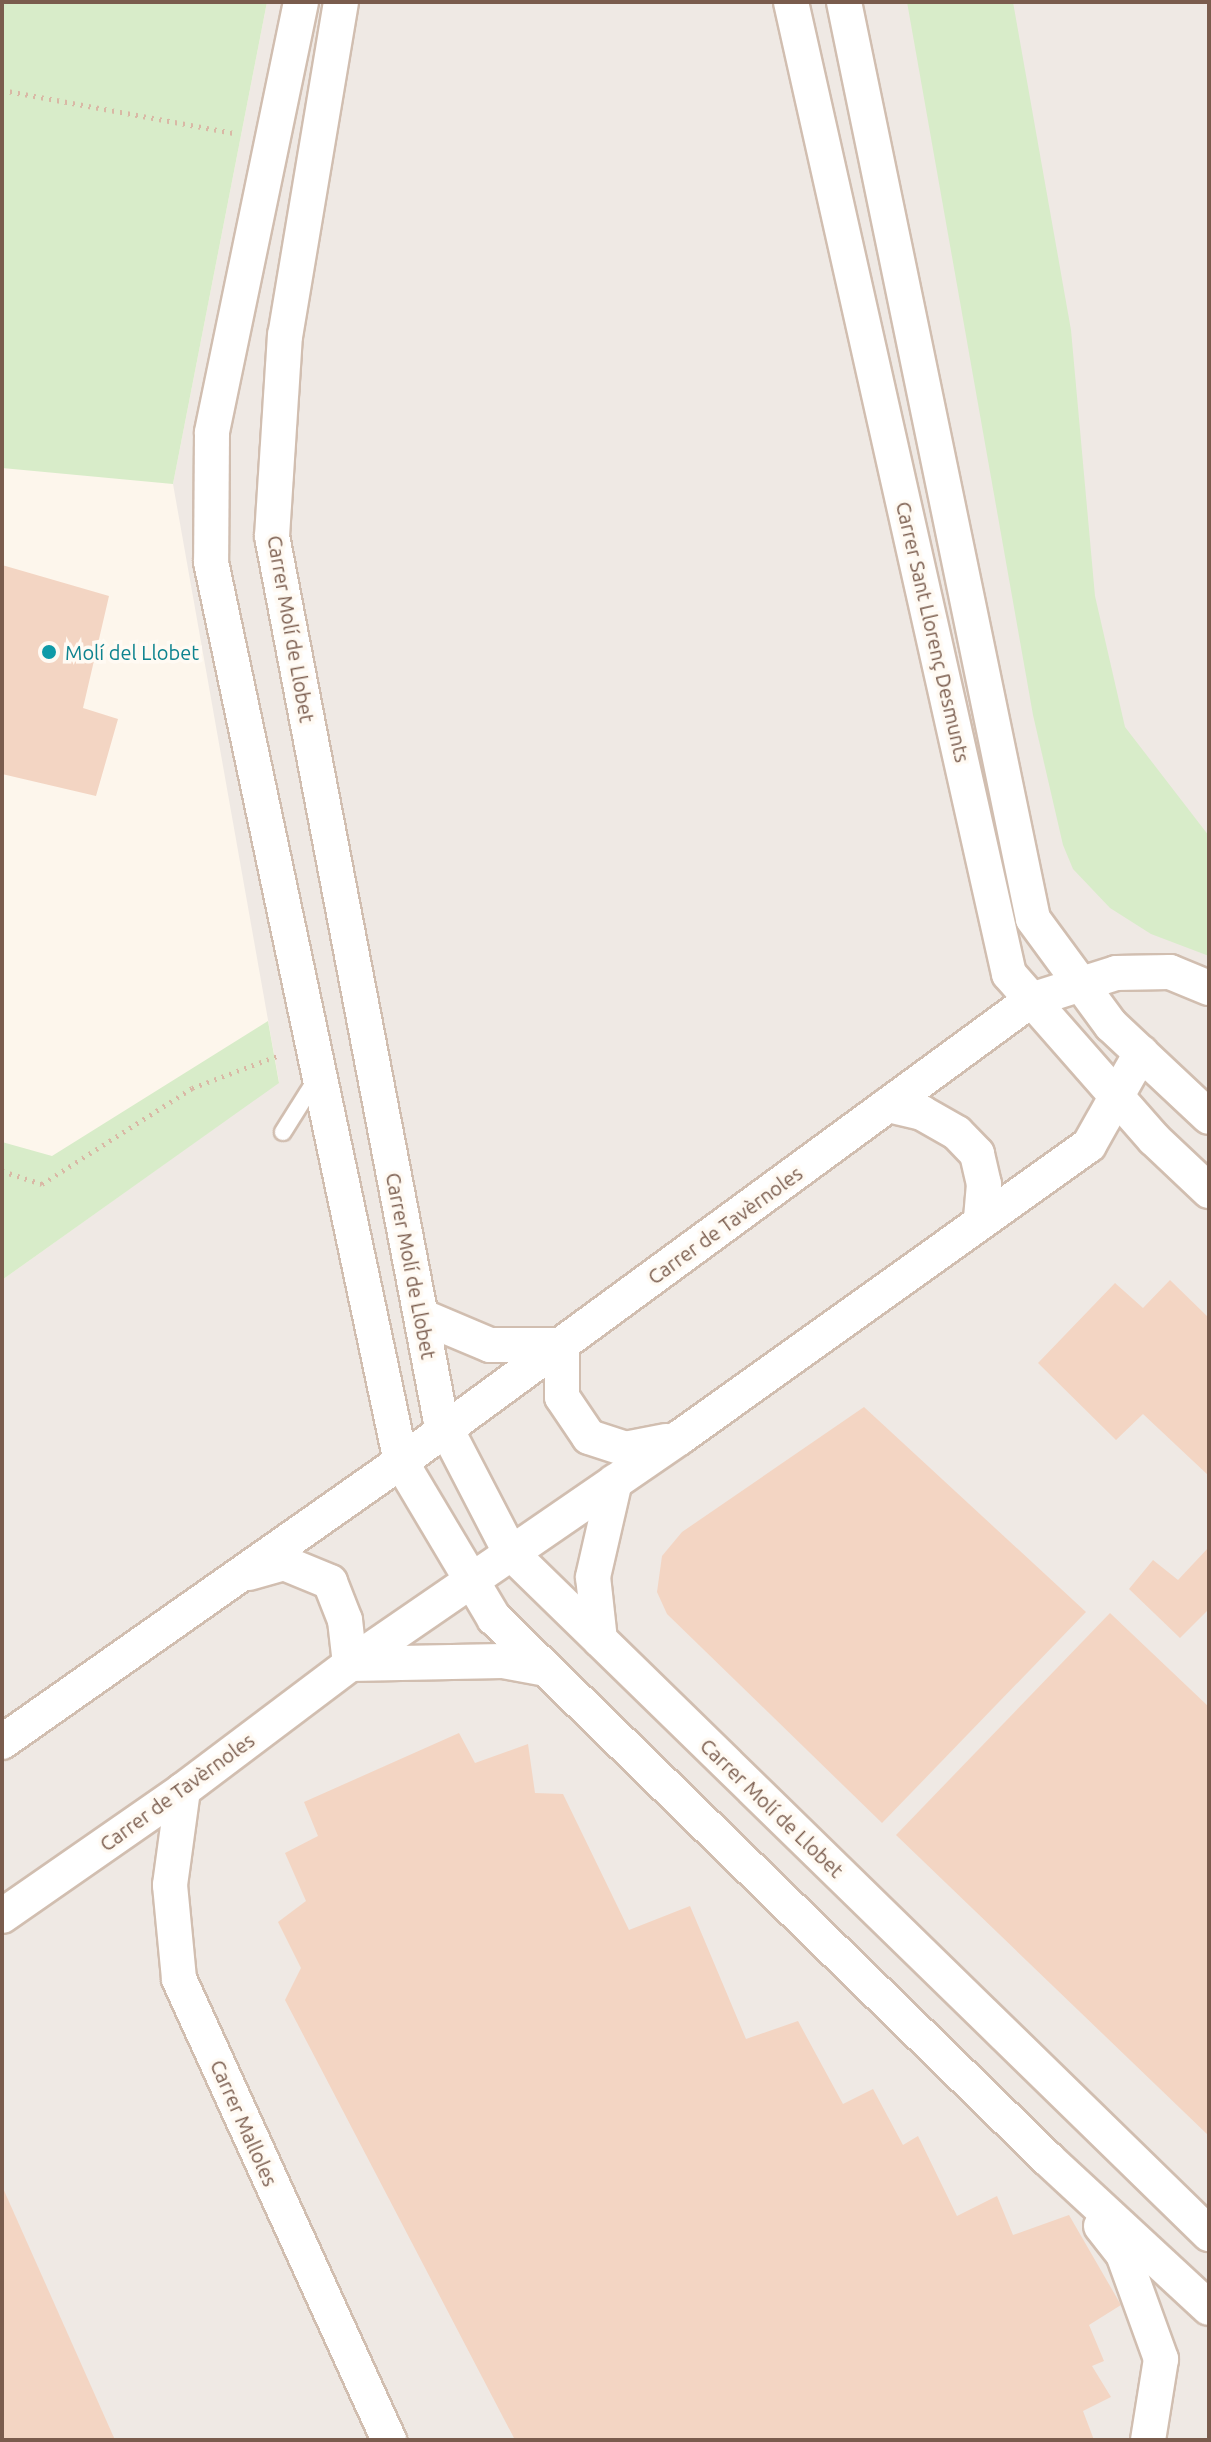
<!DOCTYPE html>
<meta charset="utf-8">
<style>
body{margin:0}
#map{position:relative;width:1211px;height:2442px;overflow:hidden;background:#fdf6ec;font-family:Ubuntu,sans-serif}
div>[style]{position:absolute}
.industrial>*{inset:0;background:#efe9e4}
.green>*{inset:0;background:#d8ecc9}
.building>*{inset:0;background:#f3d5c3}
.path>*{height:5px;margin-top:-2.5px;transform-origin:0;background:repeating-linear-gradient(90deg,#d9b8a5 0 2px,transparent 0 8px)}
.roads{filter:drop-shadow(2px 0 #d1beb0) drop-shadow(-2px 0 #d1beb0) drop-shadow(0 2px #d1beb0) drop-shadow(0 -2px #d1beb0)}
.lane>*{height:16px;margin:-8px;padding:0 8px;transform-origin:8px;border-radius:8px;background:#fff}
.street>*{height:34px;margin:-17px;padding:0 17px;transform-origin:17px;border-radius:17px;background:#fff}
.dots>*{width:22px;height:22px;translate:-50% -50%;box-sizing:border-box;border:4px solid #fffaf3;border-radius:50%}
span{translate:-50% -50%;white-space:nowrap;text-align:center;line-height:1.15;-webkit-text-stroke:7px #fffaf3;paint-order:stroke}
.street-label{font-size:20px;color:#7a5c4d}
.culture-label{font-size:20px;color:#0d838f}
.left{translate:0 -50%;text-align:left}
.frame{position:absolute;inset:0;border:4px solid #7a5c4d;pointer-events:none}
</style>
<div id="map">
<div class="industrial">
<i style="clip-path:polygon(267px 2px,1209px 2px,1209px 2440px,2px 2440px,2px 1280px,279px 1082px,173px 484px)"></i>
</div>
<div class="green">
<i style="clip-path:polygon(2px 2px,267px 2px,173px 484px,2px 468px)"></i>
<i style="clip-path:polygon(907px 2px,1013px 2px,1071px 330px,1095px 596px,1125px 727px,1209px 836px,1209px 956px,1151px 934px,1110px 908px,1073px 869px,1063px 845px,1033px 715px)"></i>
<i style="clip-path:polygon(268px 1021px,279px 1083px,2px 1280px,2px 1142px,52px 1156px)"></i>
</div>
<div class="building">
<i style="clip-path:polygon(2px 565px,109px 596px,83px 708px,118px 719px,96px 796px,2px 774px)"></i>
<i style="clip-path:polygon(1170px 1280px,1209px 1318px,1209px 1476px,1143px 1414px,1116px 1440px,1038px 1363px,1115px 1283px,1143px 1308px)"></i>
<i style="clip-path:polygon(864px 1407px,1086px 1612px,882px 1823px,667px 1614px,657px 1592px,662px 1556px,682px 1532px)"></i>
<i style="clip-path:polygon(1209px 1547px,1209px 1609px,1180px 1638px,1129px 1589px,1153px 1560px,1178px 1580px)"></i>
<i style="clip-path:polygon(1110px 1613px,1209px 1707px,1209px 2136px,896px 1835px)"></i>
<i style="clip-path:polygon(459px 1733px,475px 1763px,528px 1744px,535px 1793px,563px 1794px,629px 1930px,690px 1906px,746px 2039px,798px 2021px,843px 2104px,873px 2089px,903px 2145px,918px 2136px,957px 2216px,997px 2196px,1013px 2235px,1069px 2215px,1121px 2305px,1089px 2325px,1104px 2361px,1092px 2366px,1111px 2397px,1083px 2411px,1094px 2440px,515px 2440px,285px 2000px,301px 1968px,278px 1922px,306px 1901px,285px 1853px,318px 1836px,304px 1802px)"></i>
<i style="clip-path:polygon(2px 2186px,115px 2440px,2px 2440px)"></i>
</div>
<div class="path">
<i style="left:2px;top:90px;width:237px;rotate:10.5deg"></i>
<i style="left:2px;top:1171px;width:42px;rotate:18deg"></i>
<i style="left:42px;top:1184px;width:178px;rotate:-32.6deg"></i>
<i style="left:192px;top:1088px;width:91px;rotate:-20.6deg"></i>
</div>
<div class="roads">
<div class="lane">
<i style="left:283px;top:1132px;width:64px;rotate:-57.8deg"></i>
</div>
<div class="street">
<i style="left:301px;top:2px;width:440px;rotate:101.7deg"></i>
<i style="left:212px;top:433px;width:129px;rotate:90.4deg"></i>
<i style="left:211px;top:562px;width:920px;rotate:78.08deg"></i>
<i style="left:401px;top:1462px;width:182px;rotate:59.2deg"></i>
<i style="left:494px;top:1618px;width:774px;rotate:44.32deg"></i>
<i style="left:1048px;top:2159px;width:219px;rotate:42.8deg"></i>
<i style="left:341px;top:2px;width:338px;rotate:99.5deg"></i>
<i style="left:285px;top:335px;width:201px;rotate:93.7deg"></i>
<i style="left:272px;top:536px;width:897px;rotate:79.2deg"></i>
<i style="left:440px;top:1417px;width:152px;rotate:62.6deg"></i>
<i style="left:510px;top:1552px;width:977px;rotate:44.29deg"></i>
<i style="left:791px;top:2px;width:996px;rotate:77.36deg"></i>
<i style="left:1009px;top:974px;width:220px;rotate:48.7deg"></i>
<i style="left:1154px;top:1139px;width:76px;rotate:43.4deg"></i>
<i style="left:844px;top:2px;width:936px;rotate:78.35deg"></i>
<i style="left:1033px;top:919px;width:132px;rotate:53.7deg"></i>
<i style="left:1111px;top:1025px;width:134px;rotate:43.2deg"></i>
<i style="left:888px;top:1105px;width:35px;rotate:13deg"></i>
<i style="left:922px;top:1113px;width:40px;rotate:29.7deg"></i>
<i style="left:957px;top:1133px;width:29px;rotate:46deg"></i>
<i style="left:977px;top:1154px;width:31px;rotate:77deg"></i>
<i style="left:984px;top:1184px;width:36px;rotate:95deg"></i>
<i style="left:421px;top:1316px;width:75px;rotate:22.8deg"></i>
<i style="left:490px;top:1345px;width:72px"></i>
<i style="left:562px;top:1345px;width:52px;rotate:90deg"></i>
<i style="left:562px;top:1397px;width:48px;rotate:56deg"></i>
<i style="left:589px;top:1437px;width:38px;rotate:18deg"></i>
<i style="left:625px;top:1449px;width:42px;rotate:-11deg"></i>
<i style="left:249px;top:1573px;width:36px;rotate:-16deg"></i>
<i style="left:284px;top:1563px;width:50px;rotate:22.4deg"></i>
<i style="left:330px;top:1582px;width:41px;rotate:68.5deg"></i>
<i style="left:345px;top:1620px;width:44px;rotate:83.5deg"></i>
<i style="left:600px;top:1640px;width:63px;rotate:-96.3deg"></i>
<i style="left:593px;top:1577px;width:98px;rotate:-77.1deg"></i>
<i style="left:350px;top:1664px;width:153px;rotate:-1.1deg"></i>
<i style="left:503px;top:1661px;width:44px;rotate:10.5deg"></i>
<i style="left:2px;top:1742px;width:487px;rotate:-35.1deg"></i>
<i style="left:401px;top:1462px;width:781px;rotate:-36.25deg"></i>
<i style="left:1031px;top:1000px;width:89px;rotate:-17.6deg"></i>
<i style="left:1116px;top:973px;width:54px;rotate:-1.1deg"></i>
<i style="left:1170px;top:972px;width:42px;rotate:22.3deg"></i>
<i style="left:183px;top:1790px;width:96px;rotate:97.8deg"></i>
<i style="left:170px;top:1885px;width:94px;rotate:84.5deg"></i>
<i style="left:179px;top:1979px;width:507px;rotate:65.51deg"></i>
<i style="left:2px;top:1916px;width:221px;rotate:-34.8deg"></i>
<i style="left:183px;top:1790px;width:209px;rotate:-37deg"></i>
<i style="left:350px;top:1664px;width:399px;rotate:-34.5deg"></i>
<i style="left:679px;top:1438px;width:504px;rotate:-35.55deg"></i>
<i style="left:1089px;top:1145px;width:106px;rotate:-60.5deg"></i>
<i style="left:1101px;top:2226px;width:36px;rotate:52deg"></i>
<i style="left:1123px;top:2254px;width:112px;rotate:70.1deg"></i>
<i style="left:1161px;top:2359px;width:82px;rotate:99.1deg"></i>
</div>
</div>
<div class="dots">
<i style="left:49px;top:652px;background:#0f9aa8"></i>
</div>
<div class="street-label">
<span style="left:291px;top:629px;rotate:80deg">Carrer Molí de Llobet</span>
<span style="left:933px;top:632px;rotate:77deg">Carrer Sant Llorenç Desmunts</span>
<span style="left:725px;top:1225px;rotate:-36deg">Carrer de Tavèrnoles</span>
<span style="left:411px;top:1266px;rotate:79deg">Carrer Molí de Llobet</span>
<span style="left:177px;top:1792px;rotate:-36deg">Carrer de Tavèrnoles</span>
<span style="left:772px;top:1808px;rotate:44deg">Carrer Molí de Llobet</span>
<span style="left:244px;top:2123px;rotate:66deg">Carrer Malloles</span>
</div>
<div class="culture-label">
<span class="left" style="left:65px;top:652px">Molí del Llobet</span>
</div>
<div class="frame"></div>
</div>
